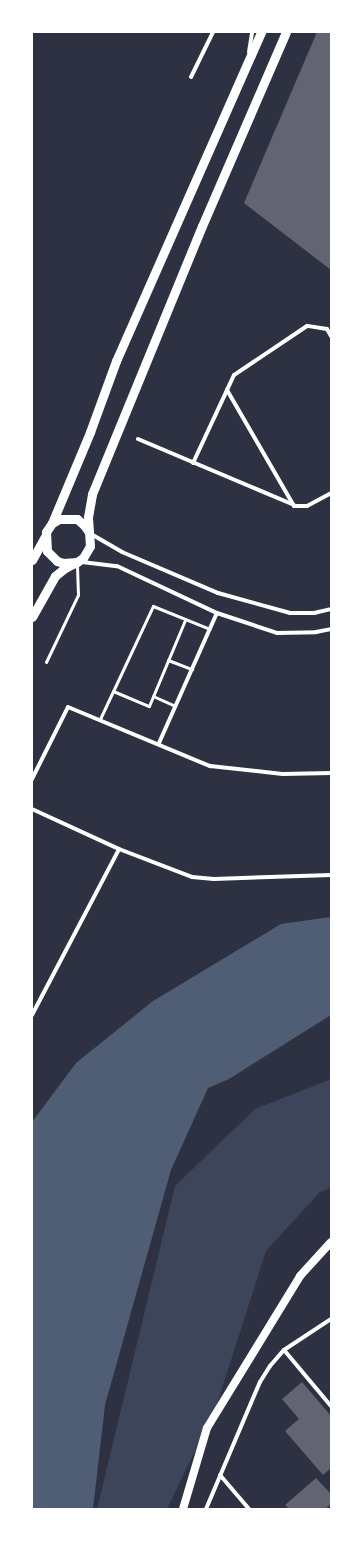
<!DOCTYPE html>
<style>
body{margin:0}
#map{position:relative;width:363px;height:1541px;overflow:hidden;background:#2d3142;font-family:"PT Sans",sans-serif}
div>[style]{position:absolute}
.green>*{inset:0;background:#3c4559}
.water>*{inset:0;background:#4f5d75}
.building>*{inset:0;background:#626471}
.service>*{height:3px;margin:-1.5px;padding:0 1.5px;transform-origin:1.5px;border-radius:1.5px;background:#fff}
.minor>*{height:4px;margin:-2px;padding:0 2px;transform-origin:2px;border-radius:2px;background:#fff}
.secondary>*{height:8px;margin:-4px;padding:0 4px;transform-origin:4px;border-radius:4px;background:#fff}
.primary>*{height:9px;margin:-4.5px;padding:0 4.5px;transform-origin:4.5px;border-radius:4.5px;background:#fff}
span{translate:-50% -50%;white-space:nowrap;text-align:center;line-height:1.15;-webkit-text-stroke:3.5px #fff;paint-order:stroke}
.frame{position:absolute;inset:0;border:33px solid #fff;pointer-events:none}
</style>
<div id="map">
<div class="green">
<i style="clip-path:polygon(331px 1079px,331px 1188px,320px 1192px,266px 1251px,216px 1407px,167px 1509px,97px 1509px,175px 1186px,255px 1109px)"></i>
</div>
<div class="water">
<i style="clip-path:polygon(331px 917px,331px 1015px,229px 1079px,208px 1088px,171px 1170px,105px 1405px,93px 1509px,32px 1509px,32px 1122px,76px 1063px,153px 1001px,281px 924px)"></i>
</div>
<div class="building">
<i style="clip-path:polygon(317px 32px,331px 32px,331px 270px,244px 203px)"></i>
<i style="clip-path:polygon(302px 1382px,331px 1416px,331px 1468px,323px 1475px,285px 1431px,299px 1419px,282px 1399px)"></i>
<i style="clip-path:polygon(316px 1478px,331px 1494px,331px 1504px,325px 1509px,289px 1509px,285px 1505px)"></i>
</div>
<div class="service">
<i style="left:168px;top:660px;width:26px;rotate:21deg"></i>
<i style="left:46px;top:662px;width:74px;rotate:-64.5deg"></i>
<i style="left:78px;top:595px;width:31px;rotate:-92deg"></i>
<i style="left:113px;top:691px;width:39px;rotate:23deg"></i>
<i style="left:149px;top:706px;width:93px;rotate:-67.3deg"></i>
<i style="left:153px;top:696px;width:24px;rotate:24deg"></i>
<i style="left:100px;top:719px;width:125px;rotate:-64.9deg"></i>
<i style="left:153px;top:606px;width:61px;rotate:22deg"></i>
</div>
<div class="minor">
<i style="left:249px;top:52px;width:20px;rotate:-81deg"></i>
<i style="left:191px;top:77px;width:50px;rotate:-63.9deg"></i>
<i style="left:331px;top:336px;width:8px;rotate:-120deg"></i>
<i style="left:327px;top:329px;width:20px;rotate:-171deg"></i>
<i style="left:307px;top:326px;width:88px;rotate:146.1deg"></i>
<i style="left:234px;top:375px;width:17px;rotate:115deg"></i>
<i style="left:227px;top:390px;width:134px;rotate:60deg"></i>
<i style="left:294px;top:506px;width:13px"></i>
<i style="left:307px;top:506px;width:27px;rotate:-28deg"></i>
<i style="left:138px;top:439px;width:169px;rotate:22.9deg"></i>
<i style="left:193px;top:463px;width:81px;rotate:-65deg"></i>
<i style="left:91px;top:534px;width:36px;rotate:30deg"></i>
<i style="left:122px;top:552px;width:104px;rotate:23.1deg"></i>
<i style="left:218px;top:593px;width:75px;rotate:15.5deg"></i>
<i style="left:290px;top:613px;width:24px"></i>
<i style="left:314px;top:613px;width:17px;rotate:-13deg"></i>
<i style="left:82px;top:562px;width:35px;rotate:7deg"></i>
<i style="left:117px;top:566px;width:110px;rotate:25.2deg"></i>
<i style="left:217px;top:613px;width:63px;rotate:18.4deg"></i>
<i style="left:277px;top:633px;width:39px;rotate:-1deg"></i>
<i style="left:316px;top:632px;width:15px;rotate:-11deg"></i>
<i style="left:159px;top:743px;width:142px;rotate:-66deg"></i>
<i style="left:32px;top:779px;width:80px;rotate:-63.4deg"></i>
<i style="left:68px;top:707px;width:154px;rotate:22.6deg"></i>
<i style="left:210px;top:766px;width:73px;rotate:6.3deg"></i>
<i style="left:283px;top:774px;width:48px;rotate:-1.2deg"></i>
<i style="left:32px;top:809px;width:96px;rotate:24.7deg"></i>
<i style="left:119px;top:849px;width:78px;rotate:21deg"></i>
<i style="left:192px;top:877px;width:22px;rotate:5deg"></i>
<i style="left:214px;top:879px;width:117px;rotate:-2deg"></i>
<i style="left:32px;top:1015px;width:187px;rotate:-62.3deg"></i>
<i style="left:284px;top:1350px;width:73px;rotate:50deg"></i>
<i style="left:220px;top:1475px;width:45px;rotate:49.5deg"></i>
<i style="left:206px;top:1509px;width:138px;rotate:-67deg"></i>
<i style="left:260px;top:1382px;width:19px;rotate:-58deg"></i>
<i style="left:270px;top:1366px;width:21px;rotate:-49deg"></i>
<i style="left:284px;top:1350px;width:56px;rotate:-33.4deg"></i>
</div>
<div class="secondary">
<i style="left:183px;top:1509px;width:84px;rotate:-73.5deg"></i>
<i style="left:207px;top:1428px;width:178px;rotate:-58.5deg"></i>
<i style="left:300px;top:1276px;width:46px;rotate:-47.6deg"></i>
</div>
<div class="primary">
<i style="left:52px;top:523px;width:99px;rotate:-67.3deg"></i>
<i style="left:90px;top:432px;width:76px;rotate:-69.9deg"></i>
<i style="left:116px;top:361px;width:360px;rotate:-66.2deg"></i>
<i style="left:89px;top:532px;width:15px;rotate:-94deg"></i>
<i style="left:88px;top:517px;width:23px;rotate:-80deg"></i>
<i style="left:92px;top:494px;width:290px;rotate:-67.7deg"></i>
<i style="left:202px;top:226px;width:211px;rotate:-66.6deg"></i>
<i style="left:32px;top:560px;width:26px;rotate:-61deg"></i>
<i style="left:32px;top:617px;width:47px;rotate:-60.7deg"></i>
<i style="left:55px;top:576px;width:13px;rotate:-39deg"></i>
<i style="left:65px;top:568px;width:13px;rotate:-27deg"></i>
<i style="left:77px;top:562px;width:7px;rotate:-34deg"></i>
<i style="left:83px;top:558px;width:14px;rotate:-60deg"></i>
<i style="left:90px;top:546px;width:14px;rotate:-94deg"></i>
<i style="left:89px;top:532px;width:9px;rotate:-126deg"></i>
<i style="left:84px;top:525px;width:9px;rotate:-139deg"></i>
<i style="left:77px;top:519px;width:18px;rotate:180deg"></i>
<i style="left:59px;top:519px;width:8px;rotate:150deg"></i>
<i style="left:52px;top:523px;width:11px;rotate:124deg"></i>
<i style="left:46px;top:532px;width:19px;rotate:87deg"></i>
<i style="left:47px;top:551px;width:14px;rotate:45deg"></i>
<i style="left:57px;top:561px;width:6px;rotate:18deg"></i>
<i style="left:63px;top:563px;width:14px;rotate:-4deg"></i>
</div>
<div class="frame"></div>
</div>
